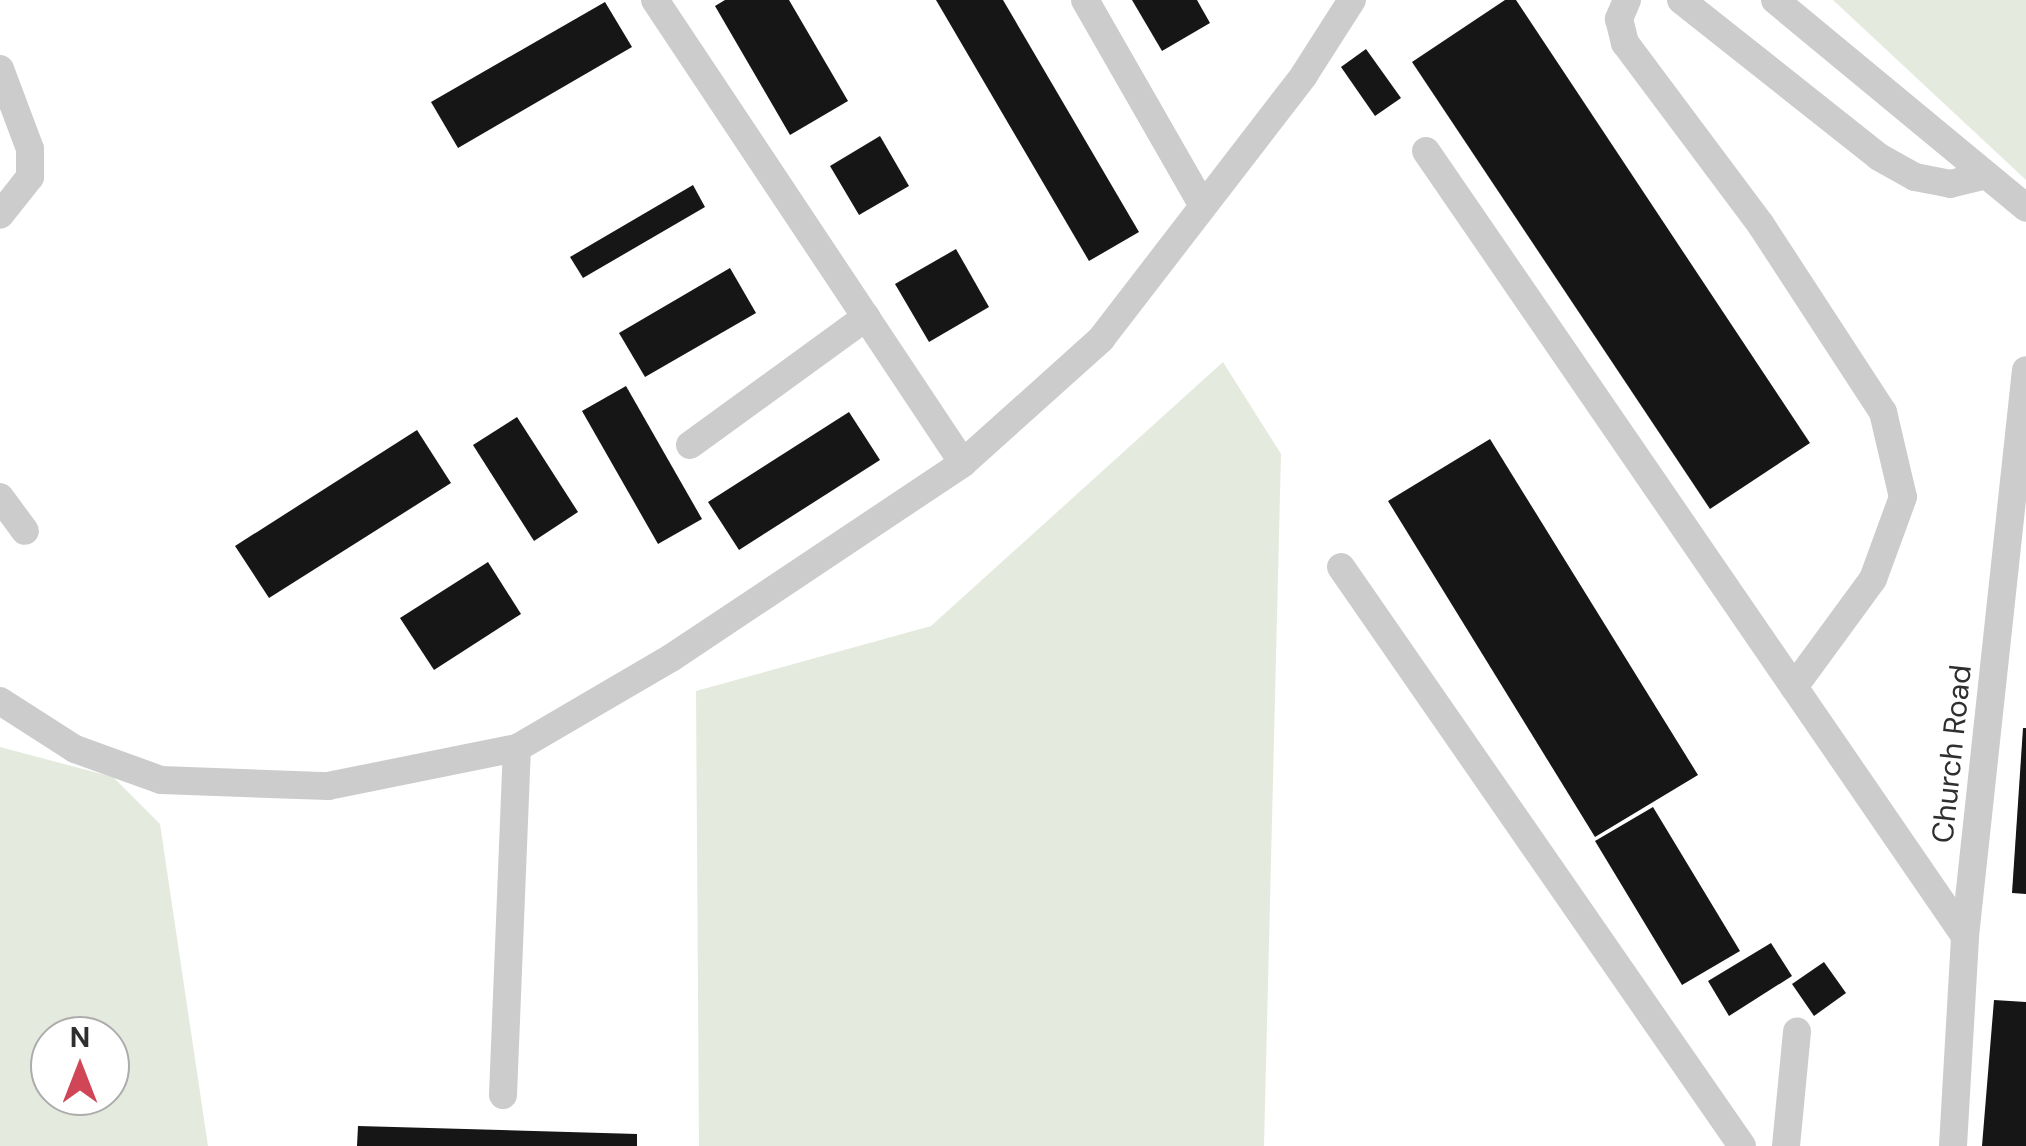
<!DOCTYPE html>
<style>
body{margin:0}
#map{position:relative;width:2026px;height:1146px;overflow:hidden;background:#fff;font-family:"DM Sans",sans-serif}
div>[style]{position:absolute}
.green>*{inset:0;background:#e5eade}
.building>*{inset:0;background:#161616}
.lane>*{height:28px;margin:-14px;padding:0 14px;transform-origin:14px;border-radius:14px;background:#ccc}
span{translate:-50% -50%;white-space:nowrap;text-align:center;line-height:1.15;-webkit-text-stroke:10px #fff;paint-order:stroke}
.street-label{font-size:30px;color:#2f2f2f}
.north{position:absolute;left:30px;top:1016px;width:100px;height:100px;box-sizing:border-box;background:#fff;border:2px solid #acacac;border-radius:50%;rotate:0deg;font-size:28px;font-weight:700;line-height:40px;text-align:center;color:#2f2f2f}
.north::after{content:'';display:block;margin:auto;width:35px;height:45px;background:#d04656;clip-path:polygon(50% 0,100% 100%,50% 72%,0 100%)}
</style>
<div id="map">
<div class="green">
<i style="clip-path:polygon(1833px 0,2026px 0,2026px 180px)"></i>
<i style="clip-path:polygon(1223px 362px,1281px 454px,1264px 1146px,699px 1146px,696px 691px,931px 626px)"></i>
<i style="clip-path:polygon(evenodd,0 747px,113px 777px,160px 824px,208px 1146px,0 1146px,0 747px,50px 1036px,110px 1036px,110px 1096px,50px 1096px,50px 1036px)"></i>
</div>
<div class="building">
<i style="clip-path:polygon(725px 0,789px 0,848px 101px,790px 135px,715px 6px)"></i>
<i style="clip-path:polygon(936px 0,1003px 0,1139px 232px,1089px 261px)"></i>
<i style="clip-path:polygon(1132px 0,1197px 0,1210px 23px,1162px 51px)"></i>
<i style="clip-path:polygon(1505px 0,1516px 0,1810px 443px,1710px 509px,1412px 62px)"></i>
<i style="clip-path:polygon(605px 2px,632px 47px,458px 148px,431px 102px)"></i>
<i style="clip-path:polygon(1366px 49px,1401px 98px,1375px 116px,1341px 67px)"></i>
<i style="clip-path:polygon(880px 136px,909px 186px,859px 215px,830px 166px)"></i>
<i style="clip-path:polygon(693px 185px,705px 207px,583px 278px,570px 257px)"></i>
<i style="clip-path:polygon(956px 249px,989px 307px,929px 342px,895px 284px)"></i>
<i style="clip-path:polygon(730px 268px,756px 313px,645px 377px,619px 333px)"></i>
<i style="clip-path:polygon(626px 386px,702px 519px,658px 544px,582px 411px)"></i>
<i style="clip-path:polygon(849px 412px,880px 460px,739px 550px,708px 502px)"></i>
<i style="clip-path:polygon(517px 417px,578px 512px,534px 541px,473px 445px)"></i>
<i style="clip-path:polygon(417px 430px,451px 483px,269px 598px,235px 546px)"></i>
<i style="clip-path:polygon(1490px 439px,1698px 775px,1595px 837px,1388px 501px)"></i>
<i style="clip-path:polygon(488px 562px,521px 614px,434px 670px,400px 618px)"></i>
<i style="clip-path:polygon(2023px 728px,2026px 728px,2026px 894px,2012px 893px)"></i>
<i style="clip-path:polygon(1653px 807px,1740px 951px,1682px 985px,1595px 841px)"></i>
<i style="clip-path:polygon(1771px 943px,1792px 976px,1729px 1016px,1708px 981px)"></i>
<i style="clip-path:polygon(1824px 962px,1846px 993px,1814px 1016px,1792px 984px)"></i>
<i style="clip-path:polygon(1994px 1000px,2026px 1002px,2026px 1146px,1982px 1146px)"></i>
<i style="clip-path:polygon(358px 1126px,637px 1134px,637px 1146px,357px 1146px)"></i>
</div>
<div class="lane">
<i style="left:655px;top:0;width:556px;rotate:56.37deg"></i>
<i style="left:1085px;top:0;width:237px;rotate:60.2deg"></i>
<i style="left:1627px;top:0;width:21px;rotate:113deg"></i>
<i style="left:1619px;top:19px;width:25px;rotate:76deg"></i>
<i style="left:1625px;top:43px;width:227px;rotate:53.2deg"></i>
<i style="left:1761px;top:225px;width:223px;rotate:56.9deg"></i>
<i style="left:1883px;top:412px;width:87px;rotate:76.8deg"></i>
<i style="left:1903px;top:497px;width:87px;rotate:110.1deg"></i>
<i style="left:1873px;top:579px;width:134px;rotate:126.2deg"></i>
<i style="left:1681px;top:0;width:253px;rotate:38.4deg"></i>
<i style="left:1879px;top:157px;width:41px;rotate:29.1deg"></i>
<i style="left:1915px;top:177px;width:36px;rotate:11deg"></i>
<i style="left:1950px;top:184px;width:37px;rotate:-14deg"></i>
<i style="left:1775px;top:0;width:326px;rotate:39.6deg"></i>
<i style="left:0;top:69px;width:85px;rotate:69.4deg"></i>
<i style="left:30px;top:149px;width:28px;rotate:90deg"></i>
<i style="left:30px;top:177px;width:48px;rotate:128.3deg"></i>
<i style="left:1426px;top:151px;width:952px;rotate:55.53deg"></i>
<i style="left:690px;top:445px;width:218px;rotate:-36deg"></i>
<i style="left:0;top:497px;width:42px;rotate:53.7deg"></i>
<i style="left:1341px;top:567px;width:704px;rotate:55.29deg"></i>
<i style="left:0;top:701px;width:89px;rotate:32.6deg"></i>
<i style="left:75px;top:749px;width:91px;rotate:19.8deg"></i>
<i style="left:161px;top:780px;width:167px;rotate:2.1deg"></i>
<i style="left:328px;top:786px;width:193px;rotate:-11.4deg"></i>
<i style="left:517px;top:748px;width:178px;rotate:-30.3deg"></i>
<i style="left:671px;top:658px;width:351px;rotate:-33.7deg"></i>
<i style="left:963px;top:463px;width:186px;rotate:-41.9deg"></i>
<i style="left:1101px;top:339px;width:333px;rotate:-52.4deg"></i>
<i style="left:1304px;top:75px;width:89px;rotate:-57.4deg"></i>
<i style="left:503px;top:1095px;width:347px;rotate:-87.7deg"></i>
<i style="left:1786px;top:1146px;width:115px;rotate:-84.5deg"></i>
<i style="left:1953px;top:1146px;width:210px;rotate:-86.7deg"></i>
<i style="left:1965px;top:936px;width:569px;rotate:-83.85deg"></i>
</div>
<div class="street-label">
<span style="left:1952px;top:754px;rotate:-84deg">Church Road</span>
</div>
<div class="north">N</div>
</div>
